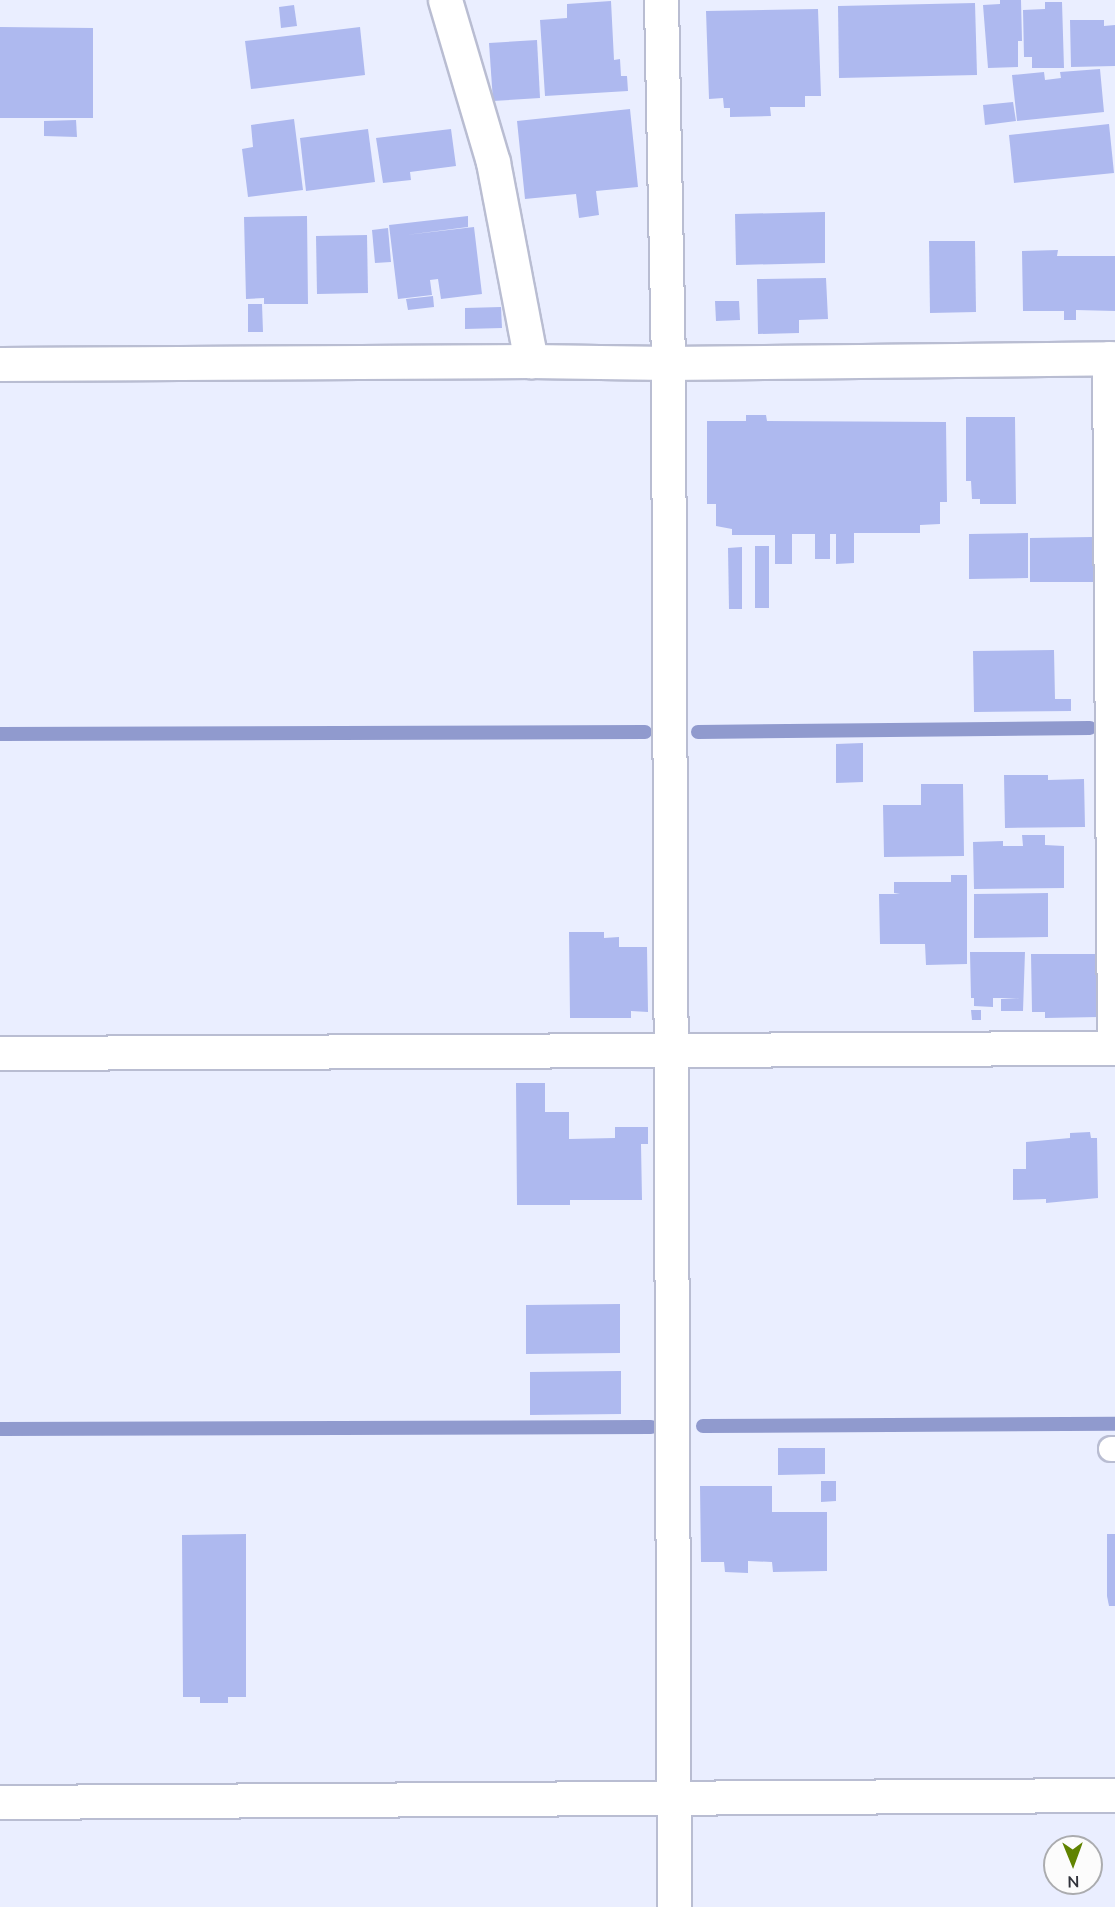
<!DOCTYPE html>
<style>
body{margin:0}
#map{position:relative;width:1115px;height:1907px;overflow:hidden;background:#eaeeff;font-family:"Nunito Sans",sans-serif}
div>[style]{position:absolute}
.stream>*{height:14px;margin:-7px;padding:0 7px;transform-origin:7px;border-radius:7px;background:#909ace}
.building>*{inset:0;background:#aeb9ef}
.roads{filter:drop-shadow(2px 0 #b9bdd2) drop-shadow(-2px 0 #b9bdd2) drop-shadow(0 2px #b9bdd2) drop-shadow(0 -2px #b9bdd2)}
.lane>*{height:24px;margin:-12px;padding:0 12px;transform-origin:12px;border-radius:12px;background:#fff}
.street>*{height:33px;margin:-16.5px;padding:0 16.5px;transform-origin:16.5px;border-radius:16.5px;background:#fff}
span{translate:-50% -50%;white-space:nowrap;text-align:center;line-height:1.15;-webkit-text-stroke:5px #fcfcfc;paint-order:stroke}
.north{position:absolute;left:1043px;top:1835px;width:60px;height:60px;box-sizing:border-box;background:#fcfcfc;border:2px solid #abacaf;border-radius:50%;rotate:179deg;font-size:16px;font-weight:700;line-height:24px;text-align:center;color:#31333b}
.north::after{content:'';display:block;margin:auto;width:21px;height:27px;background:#608300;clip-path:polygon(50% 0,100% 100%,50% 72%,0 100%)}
</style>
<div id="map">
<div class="stream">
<i style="left:698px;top:732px;width:392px;rotate:-0.6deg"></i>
<i style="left:0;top:734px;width:645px;rotate:-0.18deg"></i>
<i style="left:703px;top:1426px;width:412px;rotate:-0.3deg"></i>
<i style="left:0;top:1429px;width:651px;rotate:-0.18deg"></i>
</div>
<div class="building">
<i style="clip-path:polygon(1000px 0,1021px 0,1022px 41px,1018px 41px,1018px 67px,988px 68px,983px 5px,1000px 4px)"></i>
<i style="clip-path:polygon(611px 1px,614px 60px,620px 59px,621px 76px,627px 76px,628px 91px,545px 96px,540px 20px,567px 18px,567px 4px)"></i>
<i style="clip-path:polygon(1045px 2px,1062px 2px,1064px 68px,1032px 68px,1032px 57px,1024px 57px,1023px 10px,1045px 9px)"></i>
<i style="clip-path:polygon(975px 3px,977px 75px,839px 78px,838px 6px)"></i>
<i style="clip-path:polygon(294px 5px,297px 26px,281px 28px,279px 7px)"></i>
<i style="clip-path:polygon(818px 9px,821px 96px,805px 96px,805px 107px,770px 107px,771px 116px,730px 117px,730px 108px,724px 108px,723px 98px,709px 99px,706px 11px)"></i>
<i style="clip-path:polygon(1070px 20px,1104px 20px,1104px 26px,1115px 25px,1115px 66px,1071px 67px)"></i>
<i style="clip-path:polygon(0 27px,93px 28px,93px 118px,0 118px)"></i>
<i style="clip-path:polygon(360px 27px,365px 75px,251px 89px,245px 41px)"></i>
<i style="clip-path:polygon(537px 40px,540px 98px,493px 101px,489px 43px)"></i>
<i style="clip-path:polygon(1100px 69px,1104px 112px,1017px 121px,1012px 75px,1044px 72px,1045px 80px,1061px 78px,1060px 72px)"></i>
<i style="clip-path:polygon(1013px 102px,1016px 121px,985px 125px,983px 105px)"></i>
<i style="clip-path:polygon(630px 109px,638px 187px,596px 191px,599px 215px,579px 218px,576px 194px,525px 199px,517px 121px)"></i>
<i style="clip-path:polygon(294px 119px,303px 190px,248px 197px,242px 149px,253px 147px,251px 125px)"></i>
<i style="clip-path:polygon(76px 120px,77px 137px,44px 136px,44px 121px)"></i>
<i style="clip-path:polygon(1109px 124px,1114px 173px,1014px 183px,1009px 135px)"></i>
<i style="clip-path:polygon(368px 129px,375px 182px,306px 191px,300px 138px)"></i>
<i style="clip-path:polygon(451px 129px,456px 166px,410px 172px,411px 180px,383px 183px,376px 138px)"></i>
<i style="clip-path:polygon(825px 212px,825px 263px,736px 265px,735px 214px)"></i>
<i style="clip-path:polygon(307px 216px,308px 304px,264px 304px,264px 298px,246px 299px,244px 217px)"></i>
<i style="clip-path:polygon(468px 216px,468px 227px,406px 235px,474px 227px,482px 294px,441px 299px,438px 279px,430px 280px,432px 295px,398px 299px,389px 225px)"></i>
<i style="clip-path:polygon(388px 228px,391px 262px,375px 263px,372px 230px)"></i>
<i style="clip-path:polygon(367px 235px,368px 293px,317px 294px,316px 236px)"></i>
<i style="clip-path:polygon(929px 241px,975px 241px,976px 312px,930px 313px)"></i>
<i style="clip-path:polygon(1058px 250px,1057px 256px,1115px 256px,1115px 311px,1076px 310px,1076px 320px,1064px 320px,1064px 311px,1023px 311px,1022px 251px)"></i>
<i style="clip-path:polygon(826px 278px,828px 319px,799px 320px,799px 333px,758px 334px,757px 279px)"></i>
<i style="clip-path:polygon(433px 296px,434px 307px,408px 310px,406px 299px)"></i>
<i style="clip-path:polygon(715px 301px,739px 301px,740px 320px,716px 321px)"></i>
<i style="clip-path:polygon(248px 304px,262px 304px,263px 332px,248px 332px)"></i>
<i style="clip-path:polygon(501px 307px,502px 328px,465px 329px,465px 308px)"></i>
<i style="clip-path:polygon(746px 415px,766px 415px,767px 421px,946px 422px,947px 502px,940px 502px,940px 524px,920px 525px,920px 533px,854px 533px,854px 563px,836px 564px,836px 534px,830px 534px,830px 559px,815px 559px,815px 534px,792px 534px,792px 564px,775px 564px,775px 535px,732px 535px,732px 529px,716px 526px,716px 504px,707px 504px,707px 421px,746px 421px)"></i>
<i style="clip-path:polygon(966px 417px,1015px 417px,1016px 504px,980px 504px,980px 499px,972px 499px,971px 481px,966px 481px)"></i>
<i style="clip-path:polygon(1028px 533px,1028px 578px,969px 579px,969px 534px)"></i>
<i style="clip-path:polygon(1093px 537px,1094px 582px,1030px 582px,1030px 538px)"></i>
<i style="clip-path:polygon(755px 546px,769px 546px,769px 608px,755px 608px)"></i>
<i style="clip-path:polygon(742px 547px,742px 609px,729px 609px,728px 548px)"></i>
<i style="clip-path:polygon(1054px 650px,1055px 699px,1071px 699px,1071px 711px,974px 712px,973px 651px)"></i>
<i style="clip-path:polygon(863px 743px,863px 782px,836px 783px,836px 744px)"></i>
<i style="clip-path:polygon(1004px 775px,1048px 775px,1048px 780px,1084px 779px,1085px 827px,1005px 828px)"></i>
<i style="clip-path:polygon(921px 784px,963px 784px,964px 856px,884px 857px,883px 805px,921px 805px)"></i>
<i style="clip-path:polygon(1022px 835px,1045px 835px,1045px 845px,1064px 846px,1064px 888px,974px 889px,973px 842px,1003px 841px,1003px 846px,1023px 846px)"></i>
<i style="clip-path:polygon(951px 875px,967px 875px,967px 964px,926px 965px,925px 944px,880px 944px,879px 894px,900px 894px,894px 893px,894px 882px,951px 882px)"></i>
<i style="clip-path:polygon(1048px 893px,1048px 937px,974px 938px,974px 894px)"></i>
<i style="clip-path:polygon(569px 932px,604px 932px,604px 938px,619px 937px,619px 947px,647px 947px,648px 1012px,631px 1011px,631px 1018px,570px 1018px)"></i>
<i style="clip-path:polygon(970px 952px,1025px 952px,1023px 1011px,1001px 1011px,1001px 999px,1020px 998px,993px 998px,993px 1007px,974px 1006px,974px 998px,971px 998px)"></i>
<i style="clip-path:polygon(1031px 954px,1098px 954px,1099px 1017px,1045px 1018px,1045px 1012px,1032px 1012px)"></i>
<i style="clip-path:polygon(971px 1010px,981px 1010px,981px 1020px,972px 1020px)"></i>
<i style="clip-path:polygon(516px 1083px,545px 1083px,545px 1112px,569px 1112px,569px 1139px,615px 1138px,615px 1127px,648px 1127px,648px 1144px,641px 1144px,642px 1200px,570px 1200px,570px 1205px,517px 1205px)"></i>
<i style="clip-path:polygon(1090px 1132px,1091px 1138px,1097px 1138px,1098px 1198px,1046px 1203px,1046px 1199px,1013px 1200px,1013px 1169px,1026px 1169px,1026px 1142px,1070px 1138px,1070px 1133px)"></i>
<i style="clip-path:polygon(620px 1304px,620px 1353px,526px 1354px,526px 1305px)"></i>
<i style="clip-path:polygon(621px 1371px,621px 1414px,530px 1415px,530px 1372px)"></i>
<i style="clip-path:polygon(778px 1448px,825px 1448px,825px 1474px,778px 1475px)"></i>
<i style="clip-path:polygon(821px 1481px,836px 1481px,836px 1501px,821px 1502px)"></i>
<i style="clip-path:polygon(700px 1486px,772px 1486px,772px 1512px,827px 1512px,827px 1571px,773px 1572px,772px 1562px,748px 1561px,748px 1573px,725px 1572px,724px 1562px,701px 1562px)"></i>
<i style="clip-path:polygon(246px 1534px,246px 1697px,228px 1697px,228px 1703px,200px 1703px,200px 1697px,183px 1697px,182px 1535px)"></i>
<i style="clip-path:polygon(1107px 1534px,1115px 1534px,1115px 1606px,1109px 1606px,1107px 1596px)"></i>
</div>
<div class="roads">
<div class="lane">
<i style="left:1111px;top:1449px;width:4px"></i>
</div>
<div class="street">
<i style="left:445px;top:0;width:169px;rotate:73.5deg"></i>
<i style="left:493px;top:162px;width:203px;rotate:79.2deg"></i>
<i style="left:661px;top:0;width:363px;rotate:88.9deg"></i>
<i style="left:668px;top:363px;width:1544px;rotate:89.78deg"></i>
<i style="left:1109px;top:358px;width:690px;rotate:89.58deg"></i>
<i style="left:0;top:364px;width:531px;rotate:-0.32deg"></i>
<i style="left:531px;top:361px;width:137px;rotate:0.8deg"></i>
<i style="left:668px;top:363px;width:447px;rotate:-0.6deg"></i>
<i style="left:0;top:1053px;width:1115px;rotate:-0.26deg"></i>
<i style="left:0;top:1802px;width:1115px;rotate:-0.36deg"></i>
</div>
</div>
<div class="north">N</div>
</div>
